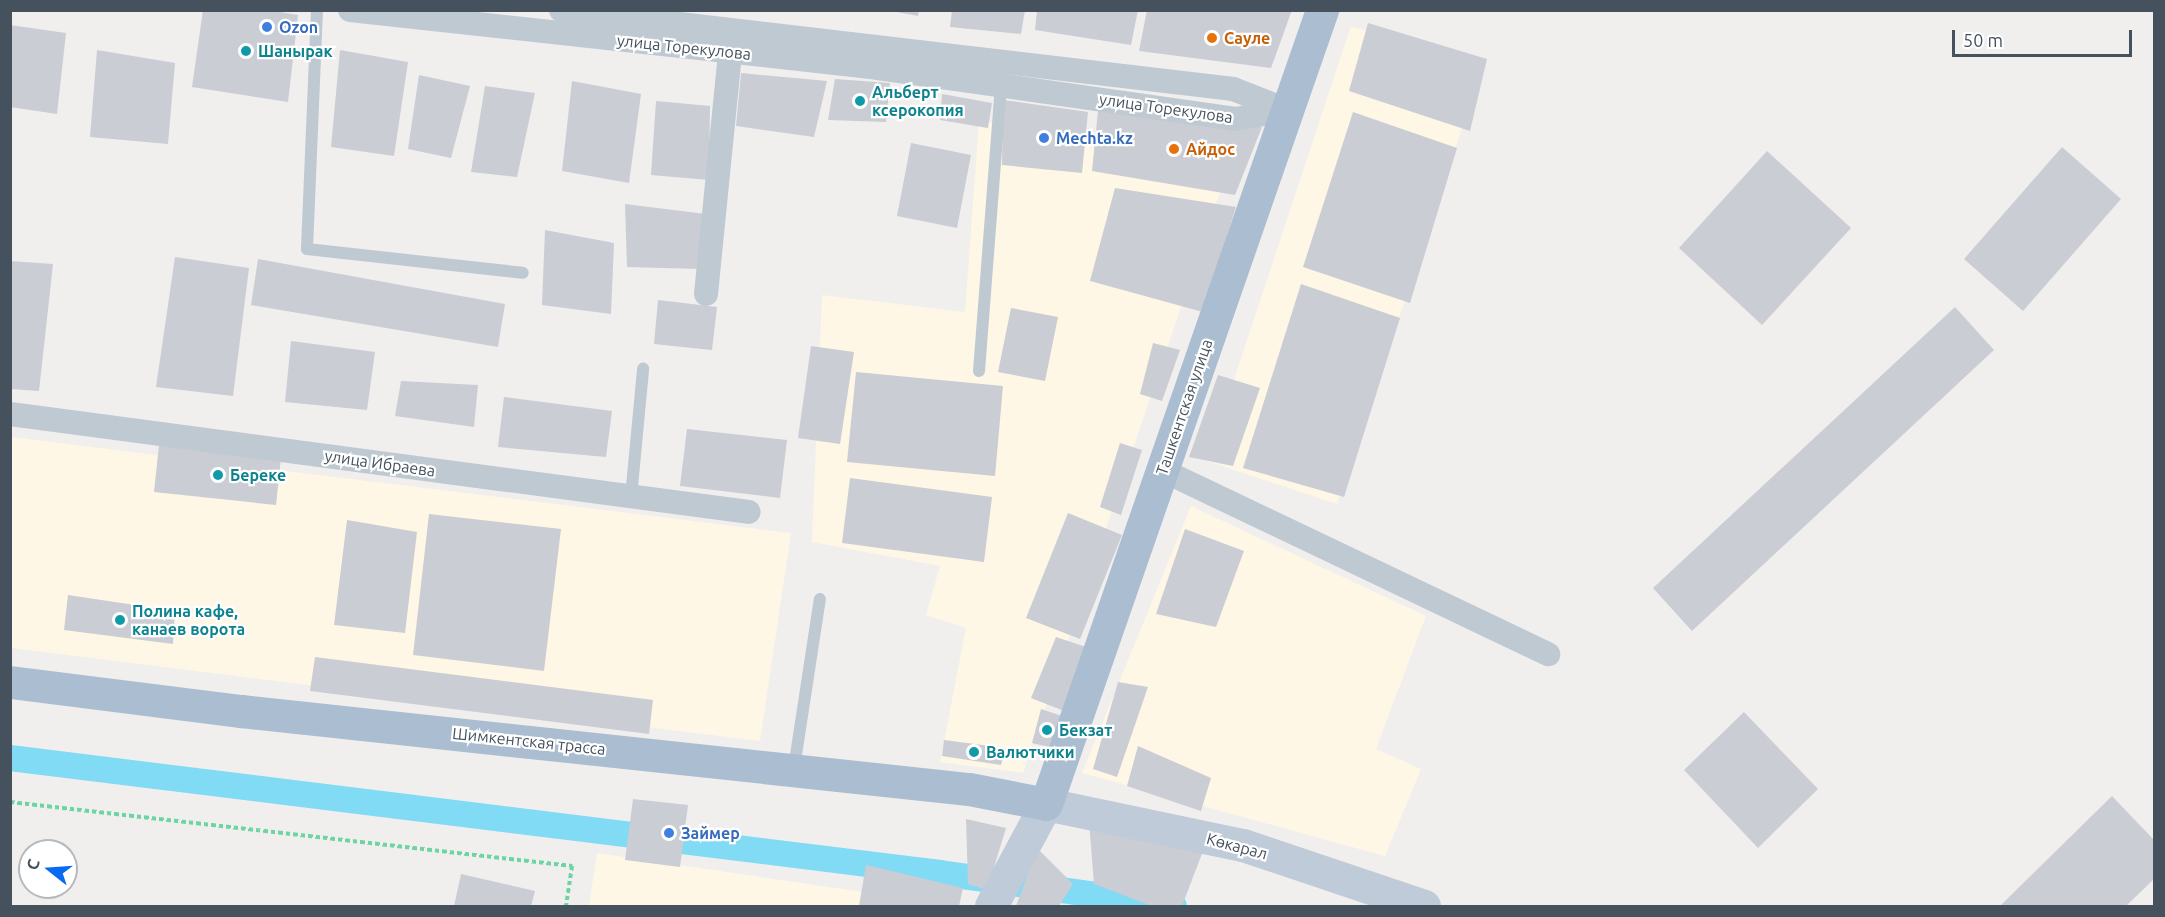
<!DOCTYPE html>
<meta charset="utf-8">
<style>
body{margin:0}
#map{position:relative;width:2165px;height:917px;overflow:hidden;background:#f1eeee;font-family:Ubuntu,sans-serif}
div>[style]{position:absolute}
.commercial>*{inset:0;background:#fef7e6}
.canal>*{height:26px;margin:-13px;padding:0 13px;transform-origin:13px;border-radius:13px;background:#81dbf4}
.building>*{inset:0;background:#cacdd4}
.path>*{height:4px;margin-top:-2px;transform-origin:0;background:repeating-linear-gradient(90deg,#6dd5a3 0 4.5px,transparent 0 7.5px)}
.service>*{height:12px;margin:-6px;padding:0 6px;transform-origin:6px;border-radius:6px;background:#bec9d2}
.minor>*{height:24px;margin:-12px;padding:0 12px;transform-origin:12px;border-radius:12px;background:#bec9d2}
.secondary>*{height:33px;margin:-16.5px;padding:0 16.5px;transform-origin:16.5px;border-radius:16.5px;background:#bfcbd9}
.primary>*{height:33px;margin:-16.5px;padding:0 16.5px;transform-origin:16.5px;border-radius:16.5px;background:#abbdd0}
.dots>*{width:16px;height:16px;translate:-50% -50%;box-sizing:border-box;border:3px solid #fff;border-radius:50%}
span{translate:-50% -50%;white-space:nowrap;text-align:center;line-height:1.15;-webkit-text-stroke:4.5px #fff;paint-order:stroke}
.shop-label{font-size:16px;color:#366cbe;font-weight:700}
.left{translate:0 -50%;text-align:left}
.food-label{font-size:16px;color:#c56008;font-weight:700}
.street-label{font-size:16px;color:#45525e}
.culture-label{font-size:16px;color:#0d838f;font-weight:700}
.frame{position:absolute;inset:0;border:12px solid #45525e;pointer-events:none}
.north{position:absolute;left:18px;top:839px;width:60px;height:60px;box-sizing:border-box;background:#fff;border:2px solid #b5babf;border-radius:50%;rotate:287deg;font-size:16px;font-weight:700;line-height:24px;text-align:center;color:#45525e}
.north::after{content:'';display:block;margin:auto;width:21px;height:27px;background:#086af2;clip-path:polygon(50% 0,100% 100%,50% 72%,0 100%)}
.scale{position:absolute;left:1952px;top:30px;width:180px;height:27px;box-sizing:border-box;border:3px solid #45525e;border-top:0;padding-left:8px;font-size:18px;line-height:21px;white-space:nowrap;color:#45525e;-webkit-text-stroke:4px #fff;paint-order:stroke}
</style>
<div id="map">
<div class="commercial">
<i style="clip-path:polygon(1351px 26px,1482px 68px,1337px 504px,1207px 461px)"></i>
<i style="clip-path:polygon(979px 121px,1233px 154px,1023px 773px,940px 762px,966px 628px,926px 615px,940px 566px,812px 542px,822px 295px,965px 312px)"></i>
<i style="clip-path:polygon(11px 437px,791px 533px,760px 741px,11px 648px)"></i>
<i style="clip-path:polygon(1191px 506px,1426px 616px,1376px 749px,1421px 769px,1385px 856px,1082px 773px)"></i>
<i style="clip-path:polygon(597px 853px,931px 902px,928px 906px,589px 906px)"></i>
</div>
<div class="canal">
<i style="left:10px;top:758px;width:937px;rotate:7.05deg"></i>
<i style="left:940px;top:873px;width:236px;rotate:8deg"></i>
</div>
<div class="building">
<i style="clip-path:polygon(203px 10px,268px 10px,298px 15px,288px 102px,192px 87px)"></i>
<i style="clip-path:polygon(886px 10px,919px 10px,918px 16px)"></i>
<i style="clip-path:polygon(952px 10px,1025px 10px,1021px 34px,950px 27px)"></i>
<i style="clip-path:polygon(1037px 10px,1138px 10px,1131px 45px,1035px 30px)"></i>
<i style="clip-path:polygon(1147px 10px,1292px 10px,1271px 68px,1139px 51px)"></i>
<i style="clip-path:polygon(1368px 23px,1487px 59px,1470px 131px,1349px 91px)"></i>
<i style="clip-path:polygon(10px 25px,66px 33px,57px 114px,10px 107px)"></i>
<i style="clip-path:polygon(97px 50px,175px 63px,168px 144px,90px 137px)"></i>
<i style="clip-path:polygon(340px 50px,408px 62px,394px 156px,331px 147px)"></i>
<i style="clip-path:polygon(741px 73px,827px 81px,814px 137px,736px 126px)"></i>
<i style="clip-path:polygon(419px 75px,470px 86px,451px 158px,408px 149px)"></i>
<i style="clip-path:polygon(835px 79px,890px 83px,886px 122px,828px 120px)"></i>
<i style="clip-path:polygon(572px 81px,641px 94px,629px 183px,562px 171px)"></i>
<i style="clip-path:polygon(485px 86px,535px 93px,517px 177px,471px 172px)"></i>
<i style="clip-path:polygon(942px 94px,992px 103px,988px 128px,940px 120px)"></i>
<i style="clip-path:polygon(1003px 100px,1088px 112px,1082px 173px,1002px 165px)"></i>
<i style="clip-path:polygon(656px 101px,710px 106px,709px 180px,651px 175px)"></i>
<i style="clip-path:polygon(1098px 111px,1262px 127px,1235px 195px,1092px 171px)"></i>
<i style="clip-path:polygon(1353px 112px,1457px 148px,1410px 303px,1303px 267px)"></i>
<i style="clip-path:polygon(911px 143px,971px 155px,957px 228px,897px 216px)"></i>
<i style="clip-path:polygon(2062px 147px,2121px 199px,2023px 311px,1964px 259px)"></i>
<i style="clip-path:polygon(1767px 151px,1851px 228px,1762px 325px,1679px 248px)"></i>
<i style="clip-path:polygon(1115px 188px,1236px 207px,1203px 312px,1090px 281px)"></i>
<i style="clip-path:polygon(625px 204px,706px 214px,700px 269px,627px 267px)"></i>
<i style="clip-path:polygon(545px 230px,614px 243px,611px 314px,542px 305px)"></i>
<i style="clip-path:polygon(175px 257px,249px 268px,233px 396px,156px 387px)"></i>
<i style="clip-path:polygon(258px 259px,505px 304px,498px 347px,251px 305px)"></i>
<i style="clip-path:polygon(10px 261px,53px 264px,39px 391px,10px 389px)"></i>
<i style="clip-path:polygon(1301px 284px,1400px 318px,1344px 497px,1243px 468px)"></i>
<i style="clip-path:polygon(658px 300px,717px 307px,712px 350px,654px 344px)"></i>
<i style="clip-path:polygon(1955px 307px,1994px 350px,1692px 631px,1653px 588px)"></i>
<i style="clip-path:polygon(1011px 308px,1058px 317px,1045px 381px,998px 372px)"></i>
<i style="clip-path:polygon(291px 341px,375px 352px,367px 410px,285px 402px)"></i>
<i style="clip-path:polygon(1153px 343px,1180px 350px,1162px 401px,1140px 394px)"></i>
<i style="clip-path:polygon(811px 346px,854px 352px,840px 444px,798px 438px)"></i>
<i style="clip-path:polygon(856px 372px,1003px 386px,995px 476px,847px 462px)"></i>
<i style="clip-path:polygon(1218px 375px,1260px 388px,1233px 466px,1189px 457px)"></i>
<i style="clip-path:polygon(401px 381px,478px 385px,474px 427px,395px 416px)"></i>
<i style="clip-path:polygon(504px 397px,612px 411px,606px 457px,498px 447px)"></i>
<i style="clip-path:polygon(687px 429px,787px 440px,780px 498px,680px 486px)"></i>
<i style="clip-path:polygon(1120px 443px,1142px 450px,1121px 515px,1100px 507px)"></i>
<i style="clip-path:polygon(159px 445px,281px 458px,276px 505px,154px 492px)"></i>
<i style="clip-path:polygon(850px 478px,992px 497px,984px 562px,842px 543px)"></i>
<i style="clip-path:polygon(1068px 513px,1122px 535px,1080px 639px,1026px 618px)"></i>
<i style="clip-path:polygon(429px 514px,561px 529px,544px 671px,413px 655px)"></i>
<i style="clip-path:polygon(347px 520px,417px 532px,405px 633px,334px 625px)"></i>
<i style="clip-path:polygon(1185px 529px,1244px 551px,1216px 627px,1156px 614px)"></i>
<i style="clip-path:polygon(68px 595px,175px 611px,173px 644px,64px 630px)"></i>
<i style="clip-path:polygon(1056px 637px,1089px 648px,1064px 711px,1031px 698px)"></i>
<i style="clip-path:polygon(315px 657px,653px 700px,649px 734px,310px 691px)"></i>
<i style="clip-path:polygon(1118px 682px,1148px 687px,1117px 777px,1093px 769px)"></i>
<i style="clip-path:polygon(1041px 709px,1065px 717px,1049px 747px,1032px 743px)"></i>
<i style="clip-path:polygon(1744px 712px,1818px 789px,1758px 848px,1684px 770px)"></i>
<i style="clip-path:polygon(944px 740px,1006px 748px,1001px 765px,942px 756px)"></i>
<i style="clip-path:polygon(1138px 746px,1211px 778px,1201px 811px,1127px 786px)"></i>
<i style="clip-path:polygon(2112px 796px,2154px 840px,2154px 879px,2126px 906px,2000px 906px)"></i>
<i style="clip-path:polygon(633px 799px,688px 805px,680px 867px,625px 860px)"></i>
<i style="clip-path:polygon(966px 819px,1006px 828px,987px 890px,968px 884px)"></i>
<i style="clip-path:polygon(1089px 821px,1203px 851px,1182px 906px,1152px 906px,1094px 884px)"></i>
<i style="clip-path:polygon(1037px 848px,1073px 884px,1059px 906px,1016px 906px)"></i>
<i style="clip-path:polygon(866px 865px,963px 888px,959px 906px,859px 906px)"></i>
<i style="clip-path:polygon(461px 874px,535px 891px,531px 906px,454px 906px)"></i>
</div>
<div class="path">
<i style="left:10px;top:802px;width:566px;rotate:6.5deg"></i>
<i style="left:572px;top:866px;width:40px;rotate:98.5deg"></i>
</div>
<div class="service">
<i style="left:317px;top:10px;width:239px;rotate:92.4deg"></i>
<i style="left:307px;top:249px;width:217px;rotate:6.3deg"></i>
<i style="left:979px;top:371px;width:287px;rotate:-85.6deg"></i>
<i style="left:631px;top:497px;width:129px;rotate:-84.6deg"></i>
<i style="left:794px;top:768px;width:171px;rotate:-81.3deg"></i>
</div>
<div class="minor">
<i style="left:350px;top:10px;width:524px;rotate:6.24deg"></i>
<i style="left:871px;top:67px;width:368px;rotate:8.1deg"></i>
<i style="left:1235px;top:119px;width:53px;rotate:-9.8deg"></i>
<i style="left:561px;top:10px;width:677px;rotate:6.7deg"></i>
<i style="left:1233px;top:89px;width:58px;rotate:21.3deg"></i>
<i style="left:706px;top:294px;width:243px;rotate:-84.3deg"></i>
<i style="left:10px;top:414px;width:745px;rotate:7.55deg"></i>
<i style="left:1162px;top:470px;width:428px;rotate:25.5deg"></i>
</div>
<div class="secondary">
<i style="left:991px;top:906px;width:116px;rotate:-61.7deg"></i>
<i style="left:1046px;top:804px;width:201px;rotate:11.8deg"></i>
<i style="left:1243px;top:845px;width:191px;rotate:18.6deg"></i>
</div>
<div class="primary">
<i style="left:10px;top:682px;width:233px;rotate:7.2deg"></i>
<i style="left:241px;top:711px;width:732px;rotate:6.12deg"></i>
<i style="left:969px;top:789px;width:78px;rotate:11deg"></i>
<i style="left:1046px;top:804px;width:841px;rotate:-70.83deg"></i>
</div>
<div class="dots">
<i style="left:267px;top:27px;background:#3f7fe0"></i>
<i style="left:1212px;top:38px;background:#e8710a"></i>
<i style="left:246px;top:51px;background:#0f9aa8"></i>
<i style="left:860px;top:101px;background:#0f9aa8"></i>
<i style="left:1044px;top:138px;background:#3f7fe0"></i>
<i style="left:1174px;top:149px;background:#e8710a"></i>
<i style="left:218px;top:475px;background:#0f9aa8"></i>
<i style="left:120px;top:620px;background:#0f9aa8"></i>
<i style="left:1047px;top:730px;background:#0f9aa8"></i>
<i style="left:974px;top:752px;background:#0f9aa8"></i>
<i style="left:669px;top:833px;background:#3f7fe0"></i>
</div>
<div class="shop-label">
<span class="left" style="left:279px;top:27px">Ozon</span>
<span class="left" style="left:1056px;top:138px">Mechta.kz</span>
<span class="left" style="left:681px;top:833px">Займер</span>
</div>
<div class="food-label">
<span class="left" style="left:1224px;top:38px">Сауле</span>
<span class="left" style="left:1186px;top:149px">Айдос</span>
</div>
<div class="street-label">
<span style="left:684px;top:47px;rotate:6deg">улица Торекулова</span>
<span style="left:1166px;top:108px;rotate:8deg">улица Торекулова</span>
<span style="left:1184px;top:407px;rotate:-71deg">Ташкентская улица</span>
<span style="left:380px;top:463px;rotate:8deg">улица Ибраева</span>
<span style="left:529px;top:741px;rotate:6deg">Шимкентская трасса</span>
<span style="left:1237px;top:846px;rotate:15deg">Көкарал</span>
</div>
<div class="culture-label">
<span class="left" style="left:258px;top:51px">Шанырак</span>
<span class="left" style="left:872px;top:101px">Альберт<br>ксерокопия</span>
<span class="left" style="left:230px;top:475px">Береке</span>
<span class="left" style="left:132px;top:620px">Полина кафе,<br>канаев ворота</span>
<span class="left" style="left:1059px;top:730px">Бекзат</span>
<span class="left" style="left:986px;top:752px">Валютчики</span>
</div>
<div class="frame"></div>
<div class="north">С</div>
<div class="scale">50 m</div>
</div>
